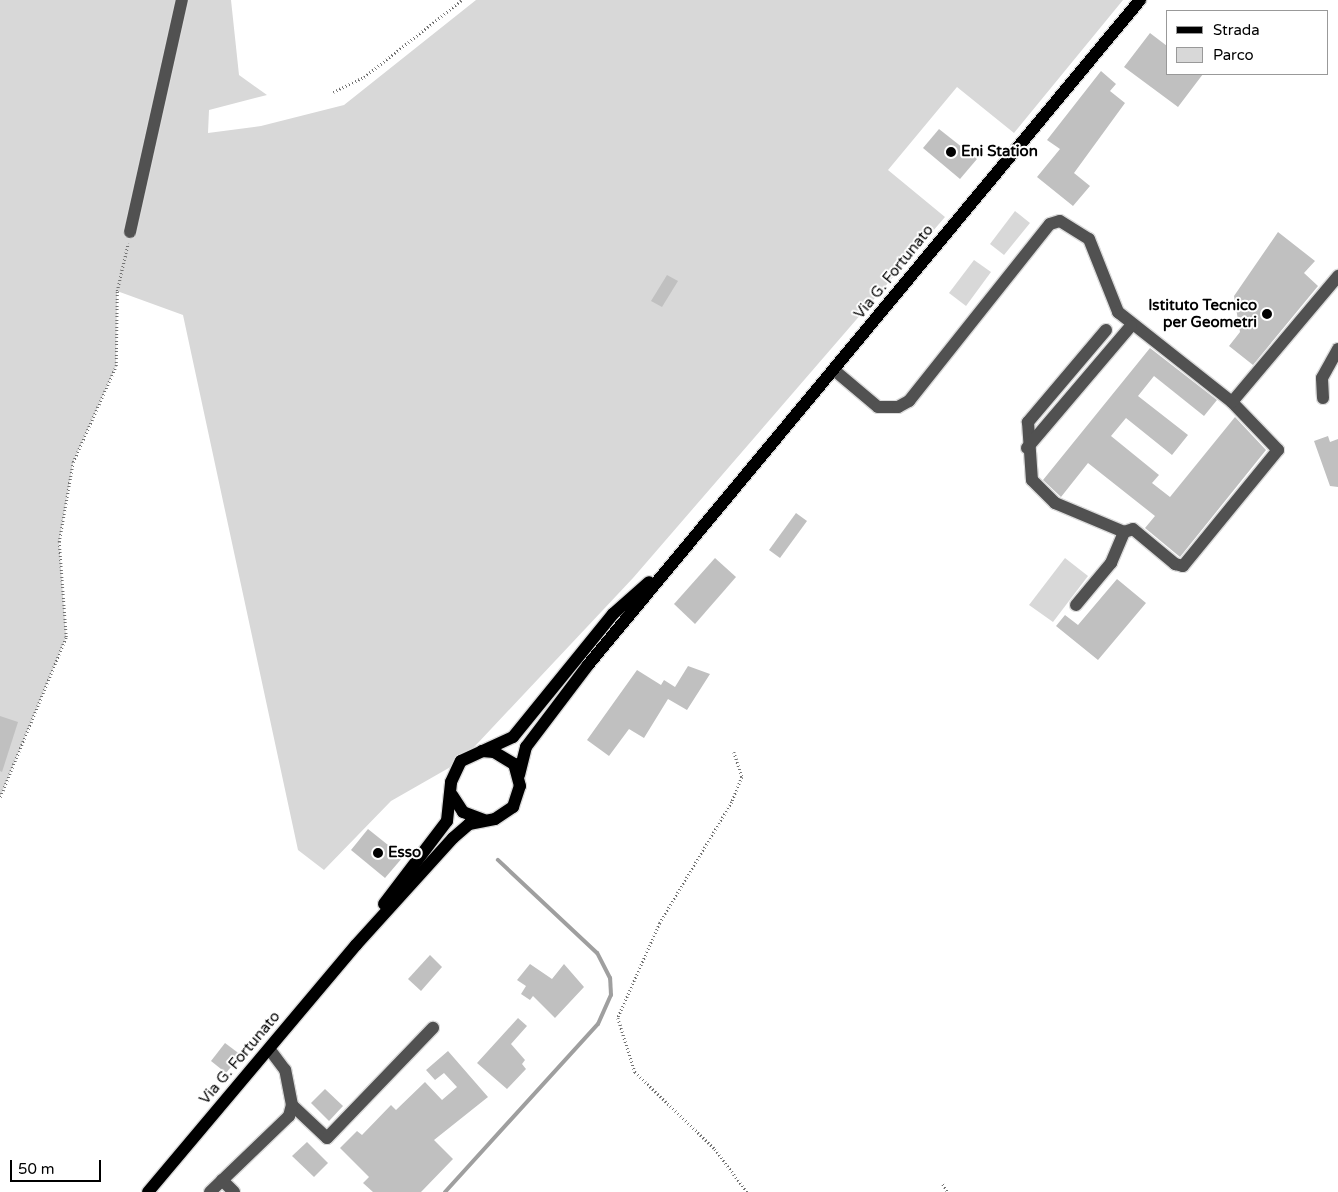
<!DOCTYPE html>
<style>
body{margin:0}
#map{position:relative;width:1338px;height:1192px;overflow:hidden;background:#fff;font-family:"Varela Round",sans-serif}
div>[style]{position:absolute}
.green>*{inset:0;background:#d8d8d8}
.stream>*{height:4px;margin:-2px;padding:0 2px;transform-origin:2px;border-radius:2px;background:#9f9f9f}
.building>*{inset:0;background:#c0c0c0}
.path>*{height:2.5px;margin-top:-1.25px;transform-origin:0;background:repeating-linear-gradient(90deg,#737373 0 1px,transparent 0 3.5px)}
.roads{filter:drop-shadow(1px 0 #dbdbdb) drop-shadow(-1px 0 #dbdbdb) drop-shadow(0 1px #dbdbdb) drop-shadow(0 -1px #dbdbdb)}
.minor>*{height:12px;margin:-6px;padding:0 6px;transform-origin:6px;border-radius:6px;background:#515151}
.major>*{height:12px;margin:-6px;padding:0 6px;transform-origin:6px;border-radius:6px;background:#000}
.dots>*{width:14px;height:14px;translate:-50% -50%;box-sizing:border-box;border:2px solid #fff;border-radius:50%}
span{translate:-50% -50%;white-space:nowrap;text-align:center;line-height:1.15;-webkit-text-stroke:4px #fff;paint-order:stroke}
.poi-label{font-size:15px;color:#000;font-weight:700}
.left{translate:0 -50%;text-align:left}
.right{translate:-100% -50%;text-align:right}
.street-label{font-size:15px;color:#000}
.legend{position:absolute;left:1166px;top:10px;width:162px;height:65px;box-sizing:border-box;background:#fff;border:1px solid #999;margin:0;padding:6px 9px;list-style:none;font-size:15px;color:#000}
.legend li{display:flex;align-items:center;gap:10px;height:25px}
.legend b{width:25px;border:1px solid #999}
.scale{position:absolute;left:10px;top:1160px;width:91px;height:22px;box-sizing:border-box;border:2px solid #000;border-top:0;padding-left:6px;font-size:15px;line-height:18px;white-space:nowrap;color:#000;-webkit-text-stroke:4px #fff;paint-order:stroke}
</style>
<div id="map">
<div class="green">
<i style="clip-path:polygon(0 0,231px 0,239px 75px,267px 95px,209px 110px,208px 133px,261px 126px,344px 105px,476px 0,1123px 0,1014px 133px,957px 87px,888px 170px,945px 217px,633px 578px,461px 761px,391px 801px,324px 870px,298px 850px,183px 315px,117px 291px,116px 366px,73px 462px,59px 542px,66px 637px,0 797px)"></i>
<i style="clip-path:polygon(1015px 211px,1030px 223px,1004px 255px,990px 244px)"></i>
<i style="clip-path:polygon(974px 260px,991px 272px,966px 306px,949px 293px)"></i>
<i style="clip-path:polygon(1065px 558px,1088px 576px,1053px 622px,1029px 605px)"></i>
</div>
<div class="stream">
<i style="left:445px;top:1192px;width:227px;rotate:-47.7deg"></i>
<i style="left:598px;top:1024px;width:32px;rotate:-66deg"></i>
<i style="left:611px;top:995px;width:17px;rotate:-93deg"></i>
<i style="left:610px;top:978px;width:28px;rotate:-117deg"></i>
<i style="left:597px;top:953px;width:136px;rotate:-136.8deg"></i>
</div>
<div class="building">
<i style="clip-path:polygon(1150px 33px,1167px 46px,1167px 74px,1203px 74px,1178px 107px,1124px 67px)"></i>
<i style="clip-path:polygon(1101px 71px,1116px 84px,1110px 91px,1125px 103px,1074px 173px,1090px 186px,1073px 206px,1037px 177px,1060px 149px,1047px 140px)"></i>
<i style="clip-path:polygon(939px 129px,977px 159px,960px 179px,923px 148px)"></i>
<i style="clip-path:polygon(1278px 232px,1315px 261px,1304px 273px,1318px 286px,1253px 365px,1229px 346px,1240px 332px,1234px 296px)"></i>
<i style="clip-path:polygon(667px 275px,678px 281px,662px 307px,651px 301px)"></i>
<i style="clip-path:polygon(1150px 348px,1217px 400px,1204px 416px,1154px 376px,1138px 396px,1188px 435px,1172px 455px,1126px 418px,1111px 436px,1159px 475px,1152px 483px,1170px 497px,1235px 417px,1266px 450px,1180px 557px,1145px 528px,1155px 516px,1088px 463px,1061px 497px,1043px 480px)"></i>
<i style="clip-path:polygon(1328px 436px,1330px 442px,1338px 439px,1338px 487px,1330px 486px,1314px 441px)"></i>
<i style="clip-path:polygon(796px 513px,807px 521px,780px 558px,769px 550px)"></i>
<i style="clip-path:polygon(715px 558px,736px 577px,695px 624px,674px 604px)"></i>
<i style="clip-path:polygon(1117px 579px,1146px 603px,1098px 660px,1056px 626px,1065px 615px,1078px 625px)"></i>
<i style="clip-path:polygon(688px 666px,710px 674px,687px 710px,668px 699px,644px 738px,629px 729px,609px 756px,587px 740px,637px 670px,661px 685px,664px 680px,675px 687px)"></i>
<i style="clip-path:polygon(0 716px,18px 722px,2px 772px,0 771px)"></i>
<i style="clip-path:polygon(368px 829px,403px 857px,385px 878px,351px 850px)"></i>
<i style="clip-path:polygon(430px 955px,442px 967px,421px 991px,408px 979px)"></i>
<i style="clip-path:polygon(530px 964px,552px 979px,564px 964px,584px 987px,555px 1018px,533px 996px,530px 1000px,521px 994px,526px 986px,517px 980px)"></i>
<i style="clip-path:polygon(518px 1018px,527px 1026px,511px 1044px,525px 1060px,522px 1064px,526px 1069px,507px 1089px,477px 1063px)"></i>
<i style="clip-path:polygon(225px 1043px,241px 1055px,226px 1073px,211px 1061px)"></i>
<i style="clip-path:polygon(448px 1051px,488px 1097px,434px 1140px,453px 1159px,421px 1192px,373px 1192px,363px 1183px,369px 1177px,340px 1148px,357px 1131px,362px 1135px,391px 1105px,396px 1110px,425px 1082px,442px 1100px,457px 1087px,444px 1073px,435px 1080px,426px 1070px)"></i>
<i style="clip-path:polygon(325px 1089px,343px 1106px,329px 1121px,311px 1103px)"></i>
<i style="clip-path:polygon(307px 1142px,328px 1163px,314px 1177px,292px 1156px)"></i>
</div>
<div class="path">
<i style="left:333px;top:92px;width:34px;rotate:-26deg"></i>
<i style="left:364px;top:77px;width:125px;rotate:-38.2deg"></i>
<i style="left:734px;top:752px;width:26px;rotate:72deg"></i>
<i style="left:742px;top:777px;width:27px;rotate:112deg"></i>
<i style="left:732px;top:802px;width:141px;rotate:120.8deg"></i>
<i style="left:660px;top:923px;width:104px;rotate:113.9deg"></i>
<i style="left:618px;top:1018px;width:57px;rotate:72.5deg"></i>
<i style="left:635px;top:1072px;width:111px;rotate:43.9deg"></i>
<i style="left:715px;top:1149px;width:54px;rotate:53.3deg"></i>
<i style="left:0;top:797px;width:173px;rotate:-67.6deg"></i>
<i style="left:66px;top:637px;width:95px;rotate:-94.2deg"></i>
<i style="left:59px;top:542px;width:81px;rotate:-80.1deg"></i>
<i style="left:73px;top:462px;width:105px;rotate:-65.9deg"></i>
<i style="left:116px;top:366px;width:75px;rotate:-89.2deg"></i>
<i style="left:117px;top:291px;width:49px;rotate:-77.1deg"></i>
<i style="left:943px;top:1184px;width:9px;rotate:58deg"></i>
</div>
<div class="roads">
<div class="minor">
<i style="left:130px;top:232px;width:238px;rotate:-77.4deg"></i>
<i style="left:1106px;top:330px;width:121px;rotate:130.3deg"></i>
<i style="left:1028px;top:422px;width:58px;rotate:86.1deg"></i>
<i style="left:1032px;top:480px;width:33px;rotate:45deg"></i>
<i style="left:1055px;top:503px;width:75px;rotate:22.8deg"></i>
<i style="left:1124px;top:532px;width:9px;rotate:-18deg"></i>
<i style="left:1133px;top:529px;width:55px;rotate:39.8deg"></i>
<i style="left:1175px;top:564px;width:8px;rotate:14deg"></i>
<i style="left:1183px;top:566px;width:150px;rotate:-50.7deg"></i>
<i style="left:1278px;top:450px;width:66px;rotate:-133.8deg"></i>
<i style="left:834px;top:370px;width:57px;rotate:40.1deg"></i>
<i style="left:878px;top:407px;width:20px"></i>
<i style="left:898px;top:407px;width:13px;rotate:-29deg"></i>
<i style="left:909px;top:401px;width:226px;rotate:-51.5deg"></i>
<i style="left:1050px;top:224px;width:10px;rotate:-17deg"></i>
<i style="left:1060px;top:221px;width:34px;rotate:32deg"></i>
<i style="left:1089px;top:239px;width:79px;rotate:68.3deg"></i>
<i style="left:1118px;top:312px;width:145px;rotate:38.3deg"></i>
<i style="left:1232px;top:402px;width:165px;rotate:-49.9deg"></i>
<i style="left:1323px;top:398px;width:20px;rotate:-93deg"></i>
<i style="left:1322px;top:378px;width:33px;rotate:-61deg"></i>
<i style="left:1027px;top:448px;width:160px;rotate:-49.6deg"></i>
<i style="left:1076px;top:605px;width:55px;rotate:-50.2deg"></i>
<i style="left:1111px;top:563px;width:34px;rotate:-67deg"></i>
<i style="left:292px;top:1105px;width:48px;rotate:43.3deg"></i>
<i style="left:327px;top:1138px;width:153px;rotate:-46.1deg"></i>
<i style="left:222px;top:1180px;width:17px;rotate:45deg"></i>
<i style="left:210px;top:1192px;width:110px;rotate:-43.9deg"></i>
<i style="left:289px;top:1116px;width:11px;rotate:-75deg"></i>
<i style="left:292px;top:1105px;width:36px;rotate:-101deg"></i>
<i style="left:285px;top:1070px;width:26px;rotate:-127deg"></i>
</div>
<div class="major">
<i style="left:519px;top:775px;width:29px;rotate:-76deg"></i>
<i style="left:526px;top:747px;width:103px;rotate:-52.9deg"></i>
<i style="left:588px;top:665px;width:864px;rotate:-50.3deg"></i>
<i style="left:452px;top:795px;width:20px;rotate:57deg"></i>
<i style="left:463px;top:812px;width:22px;rotate:21deg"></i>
<i style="left:384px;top:904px;width:104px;rotate:-52.8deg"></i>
<i style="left:447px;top:821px;width:39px;rotate:-84deg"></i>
<i style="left:451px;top:782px;width:23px;rotate:-65deg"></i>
<i style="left:461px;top:761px;width:57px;rotate:-24.8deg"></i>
<i style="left:513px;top:737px;width:159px;rotate:-50.9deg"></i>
<i style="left:613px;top:614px;width:48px;rotate:-41.6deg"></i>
<i style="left:148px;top:1192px;width:323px;rotate:-49.9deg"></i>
<i style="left:356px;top:945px;width:144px;rotate:-47.8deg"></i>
<i style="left:453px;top:838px;width:21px;rotate:-41deg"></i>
<i style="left:469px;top:824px;width:26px;rotate:-11deg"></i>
<i style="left:495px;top:819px;width:22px;rotate:-34deg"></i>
<i style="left:513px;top:807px;width:22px;rotate:-72deg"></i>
<i style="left:520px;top:786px;width:23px;rotate:-105deg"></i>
<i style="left:514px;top:764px;width:23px;rotate:-149deg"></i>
<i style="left:494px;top:752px;width:12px;rotate:-175deg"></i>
</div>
</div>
<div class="dots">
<i style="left:951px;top:152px;background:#000"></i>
<i style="left:1267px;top:314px;background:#000"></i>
<i style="left:378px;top:853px;background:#000"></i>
</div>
<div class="poi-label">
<span class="left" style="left:961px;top:152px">Eni Station</span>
<span class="right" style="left:1257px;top:314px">Istituto Tecnico<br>per Geometri</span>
<span class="left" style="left:388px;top:853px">Esso</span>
</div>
<div class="street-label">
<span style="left:894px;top:272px;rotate:-51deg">Via G. Fortunato</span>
<span style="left:240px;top:1058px;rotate:-50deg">Via G. Fortunato</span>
</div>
<ul class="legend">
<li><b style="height:6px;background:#000"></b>Strada</li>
<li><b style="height:14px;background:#d8d8d8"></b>Parco</li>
</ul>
<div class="scale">50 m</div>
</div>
